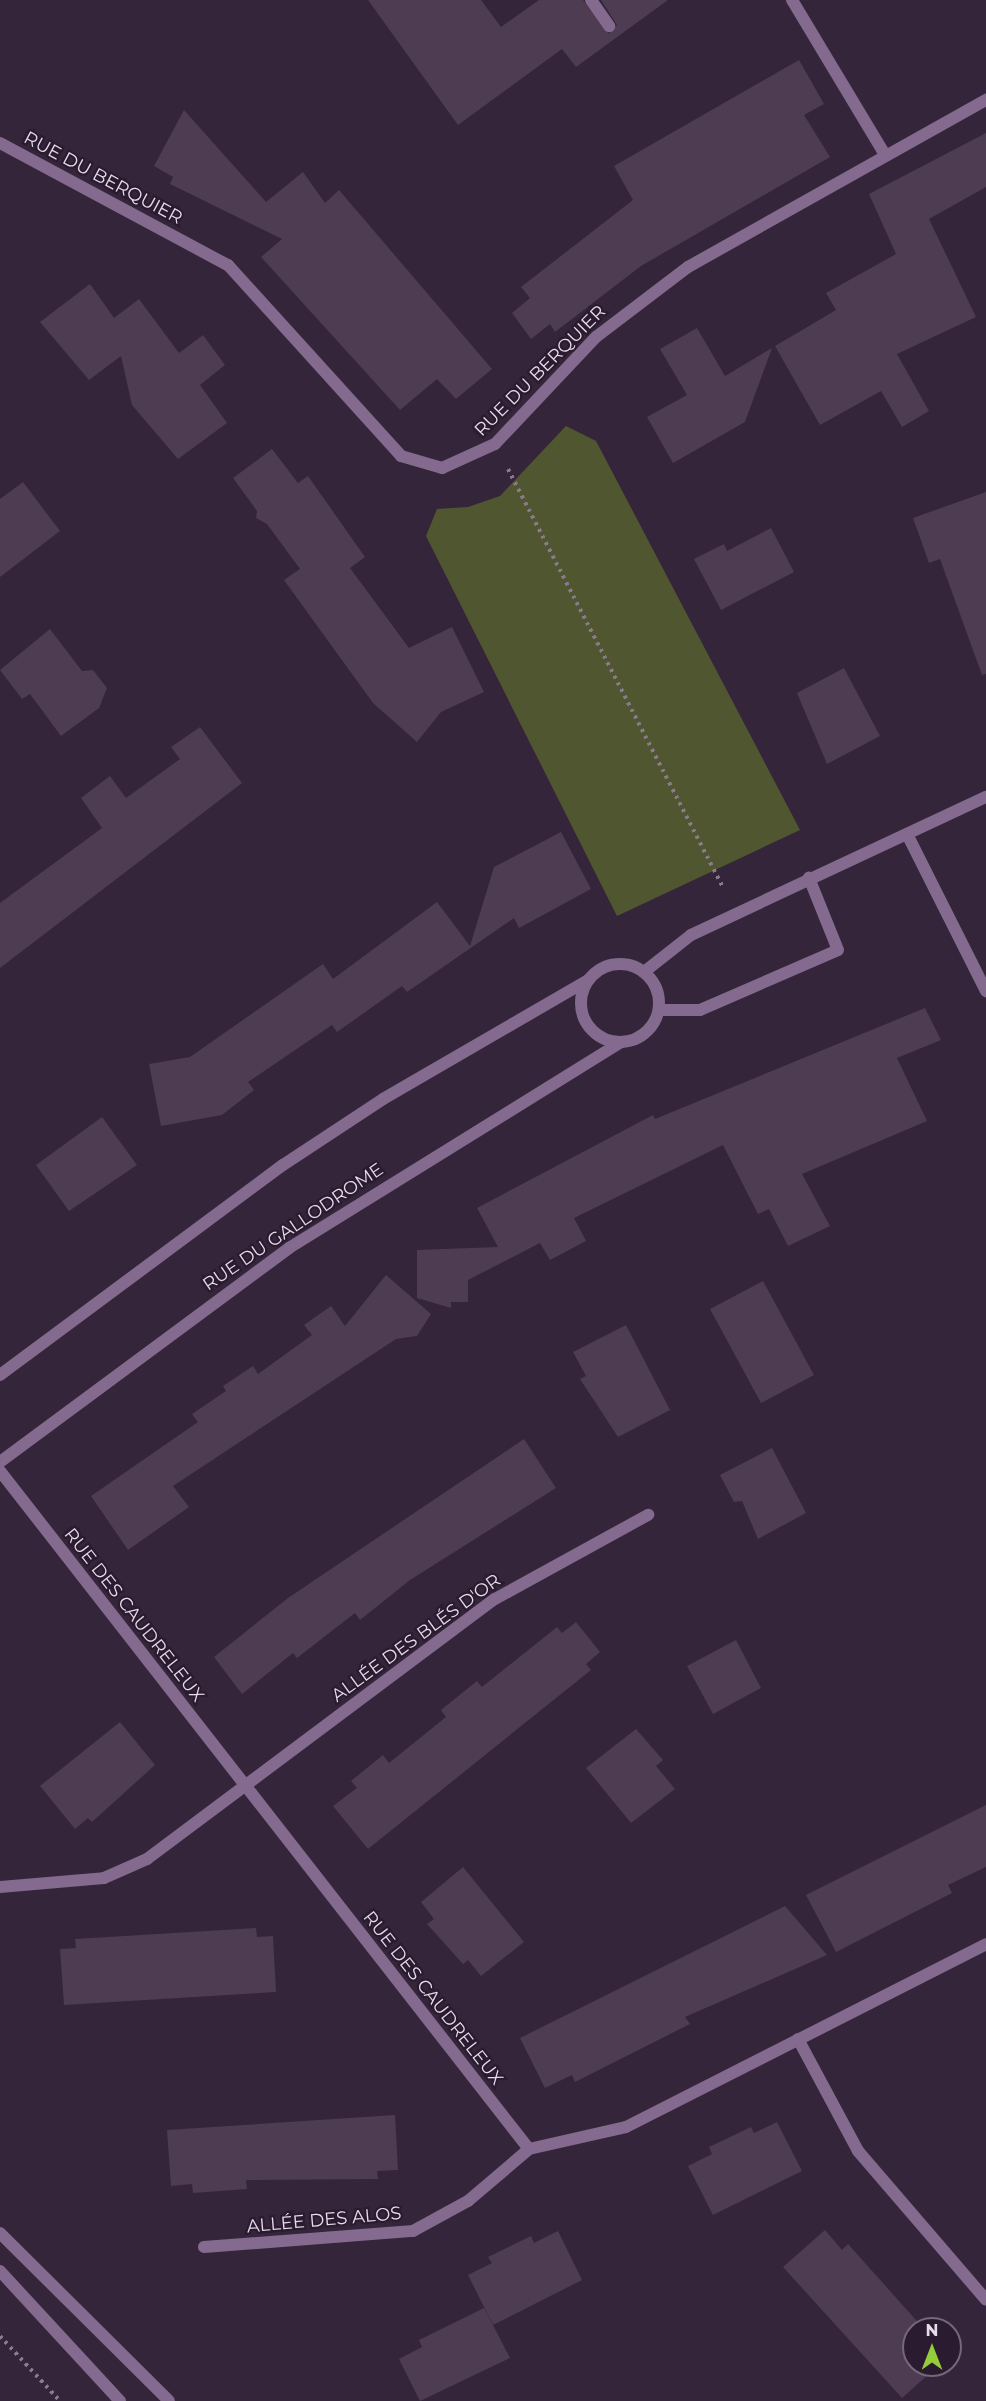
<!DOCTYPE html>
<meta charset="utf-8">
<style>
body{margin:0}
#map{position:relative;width:986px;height:2401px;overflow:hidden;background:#35253a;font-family:Montserrat,sans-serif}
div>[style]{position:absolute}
.green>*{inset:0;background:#505730}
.building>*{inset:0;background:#4d3c52}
.path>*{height:4px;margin-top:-2px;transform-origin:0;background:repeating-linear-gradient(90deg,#897b8d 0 3px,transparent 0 7.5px)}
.service>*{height:12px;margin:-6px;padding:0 6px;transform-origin:6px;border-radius:6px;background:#846a8e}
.minor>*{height:12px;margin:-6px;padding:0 6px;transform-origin:6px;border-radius:6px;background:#846a8e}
.minor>.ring{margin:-6px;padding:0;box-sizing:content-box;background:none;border:12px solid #846a8e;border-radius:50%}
.tertiary>*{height:12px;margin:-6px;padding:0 6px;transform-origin:6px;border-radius:6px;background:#846a8e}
span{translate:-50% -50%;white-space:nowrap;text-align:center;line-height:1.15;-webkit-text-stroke:4.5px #2b1b30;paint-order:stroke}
.street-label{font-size:18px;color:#e7dcea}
.north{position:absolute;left:902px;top:2317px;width:60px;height:60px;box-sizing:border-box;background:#2b1b30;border:2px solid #76687a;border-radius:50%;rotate:0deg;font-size:16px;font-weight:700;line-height:24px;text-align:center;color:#e7dcea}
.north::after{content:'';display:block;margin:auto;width:21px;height:27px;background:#95cc3a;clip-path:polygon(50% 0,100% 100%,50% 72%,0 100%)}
</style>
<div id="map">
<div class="green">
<i style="clip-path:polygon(566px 426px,596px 441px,800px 830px,617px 916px,426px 536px,437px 509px,468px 507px,500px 496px)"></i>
</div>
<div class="building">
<i style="clip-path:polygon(368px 0,481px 0,501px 27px,539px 0,583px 0,609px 34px,617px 25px,601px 0,668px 0,576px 67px,562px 49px,458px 125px)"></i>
<i style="clip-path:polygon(799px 60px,824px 104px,804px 115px,830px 157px,641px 266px,555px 332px,550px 324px,531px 339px,512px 313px,530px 298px,521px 287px,633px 200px,614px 166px)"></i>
<i style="clip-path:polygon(184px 110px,266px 202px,303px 172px,325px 203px,339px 190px,492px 369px,456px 399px,437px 379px,400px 410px,261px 257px,282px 239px,170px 184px,173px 177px,154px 166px)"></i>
<i style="clip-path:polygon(986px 133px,986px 187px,929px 219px,976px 317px,897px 354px,929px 411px,902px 427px,881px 391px,820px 425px,775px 346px,836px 310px,826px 293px,896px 254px,869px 194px)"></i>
<i style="clip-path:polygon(90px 284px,114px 318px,139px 299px,179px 353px,203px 335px,225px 365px,200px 385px,227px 423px,178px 459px,132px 405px,121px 356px,89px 380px,40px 322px)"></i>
<i style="clip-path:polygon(697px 328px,725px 376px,772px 348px,745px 422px,673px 463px,647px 417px,687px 395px,660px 349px)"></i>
<i style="clip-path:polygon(272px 449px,298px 483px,308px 476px,365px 557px,350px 568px,409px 648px,452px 627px,484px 692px,441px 712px,417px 742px,373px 703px,284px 580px,300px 569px,267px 524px,256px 518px,257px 511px,233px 478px)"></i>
<i style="clip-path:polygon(23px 482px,60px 531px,0 577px,0 499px)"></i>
<i style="clip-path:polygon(986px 492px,986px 674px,982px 675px,940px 559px,929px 563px,913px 518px)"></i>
<i style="clip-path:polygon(771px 528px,794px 572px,721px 610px,694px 559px,724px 544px,727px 551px)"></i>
<i style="clip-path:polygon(50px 629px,82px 671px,93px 670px,107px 688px,99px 708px,61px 736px,30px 694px,22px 699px,0 670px)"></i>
<i style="clip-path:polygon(844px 668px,880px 736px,827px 764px,797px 693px)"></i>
<i style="clip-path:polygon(200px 727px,242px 783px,0 968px,0 903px,102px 828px,81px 798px,110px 776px,126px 798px,180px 759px,171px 747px)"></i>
<i style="clip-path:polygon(561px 832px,591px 889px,519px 928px,514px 918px,407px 992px,402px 986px,337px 1032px,332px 1025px,248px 1082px,254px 1090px,222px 1115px,161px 1126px,149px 1064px,190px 1057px,323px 964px,333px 979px,437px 902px,470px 946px,494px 867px)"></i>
<i style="clip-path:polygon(925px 1008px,941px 1040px,897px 1058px,927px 1121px,802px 1174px,830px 1226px,788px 1246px,769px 1209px,758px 1214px,723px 1145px,574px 1218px,586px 1241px,550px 1260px,540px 1243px,468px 1280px,468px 1302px,451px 1302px,451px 1308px,417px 1298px,417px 1250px,498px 1247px,477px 1208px,653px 1115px,655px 1119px)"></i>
<i style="clip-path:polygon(102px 1117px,137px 1165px,69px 1211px,36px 1165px)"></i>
<i style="clip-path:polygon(386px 1275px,431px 1314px,417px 1336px,396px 1339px,173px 1486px,189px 1507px,128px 1550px,91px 1496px,198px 1422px,192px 1414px,226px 1391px,223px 1386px,253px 1366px,258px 1374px,312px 1335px,304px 1325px,331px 1306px,345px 1326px)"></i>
<i style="clip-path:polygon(763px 1281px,814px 1375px,761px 1403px,710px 1309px)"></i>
<i style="clip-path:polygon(626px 1325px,670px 1410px,618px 1437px,580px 1379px,586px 1376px,573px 1352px)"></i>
<i style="clip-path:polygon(524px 1439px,556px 1488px,410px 1580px,360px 1620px,355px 1613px,297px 1658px,293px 1653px,242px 1694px,214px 1657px,288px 1598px)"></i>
<i style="clip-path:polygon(772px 1448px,806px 1513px,758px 1539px,742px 1501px,734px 1502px,720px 1475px)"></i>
<i style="clip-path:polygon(576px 1622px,600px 1652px,586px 1664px,591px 1670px,368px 1849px,333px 1806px,357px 1788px,351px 1781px,383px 1755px,389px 1763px,446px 1717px,441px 1710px,477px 1681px,482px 1687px,557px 1627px,562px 1633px)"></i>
<i style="clip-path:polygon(736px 1640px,761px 1688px,713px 1714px,687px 1666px)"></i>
<i style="clip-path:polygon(120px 1722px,155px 1765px,92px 1822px,88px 1818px,75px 1829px,40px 1786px)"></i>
<i style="clip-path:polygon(636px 1729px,663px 1760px,656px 1766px,675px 1789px,631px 1823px,586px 1768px)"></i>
<i style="clip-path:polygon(986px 1805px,986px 1867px,948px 1885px,952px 1893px,836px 1952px,806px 1895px)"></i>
<i style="clip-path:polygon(463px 1867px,524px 1942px,481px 1976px,468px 1960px,463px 1964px,427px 1924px,434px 1919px,421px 1902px)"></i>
<i style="clip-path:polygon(785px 1906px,827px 1955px,685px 2017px,690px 2024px,575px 2082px,572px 2075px,545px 2088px,520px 2038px)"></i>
<i style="clip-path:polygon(256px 1928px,257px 1937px,273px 1936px,276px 1992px,64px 2005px,60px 1949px,76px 1948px,75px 1939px)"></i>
<i style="clip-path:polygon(395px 2115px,398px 2170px,377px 2171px,378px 2179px,246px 2180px,247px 2189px,193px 2193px,192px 2184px,171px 2186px,167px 2130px)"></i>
<i style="clip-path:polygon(777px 2122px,802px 2171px,713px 2215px,688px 2166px,712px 2154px,709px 2147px,751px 2127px,754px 2133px)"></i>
<i style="clip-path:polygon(825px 2230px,842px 2250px,848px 2244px,924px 2329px,914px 2329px,914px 2365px,939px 2365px,902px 2398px,783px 2267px)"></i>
<i style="clip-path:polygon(558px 2231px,582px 2280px,493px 2325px,468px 2275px,492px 2263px,488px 2257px,531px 2236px,534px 2243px)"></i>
<i style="clip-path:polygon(484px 2308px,510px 2358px,420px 2401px,399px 2359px,422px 2347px,419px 2340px)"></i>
</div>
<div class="path">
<i style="left:508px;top:469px;width:472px;rotate:62.8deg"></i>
<i style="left:0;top:2336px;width:88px;rotate:47.3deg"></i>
</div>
<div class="service">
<i style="left:591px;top:0;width:32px;rotate:55deg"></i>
<i style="left:792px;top:0;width:181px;rotate:59deg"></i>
</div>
<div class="minor">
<i style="left:0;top:143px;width:259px;rotate:28.2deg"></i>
<i style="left:228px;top:265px;width:258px;rotate:47.8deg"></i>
<i style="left:401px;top:456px;width:43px;rotate:16.3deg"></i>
<i style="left:442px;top:468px;width:58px;rotate:-24.4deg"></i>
<i style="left:495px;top:444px;width:147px;rotate:-46.7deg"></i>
<i style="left:596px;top:337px;width:116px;rotate:-37.3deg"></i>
<i style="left:688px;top:267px;width:342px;rotate:-29.3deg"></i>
<i style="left:907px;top:834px;width:176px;rotate:63.3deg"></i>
<i class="ring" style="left:581px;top:964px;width:66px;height:66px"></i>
<i style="left:644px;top:972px;width:60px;rotate:-38.2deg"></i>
<i style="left:691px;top:935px;width:326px;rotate:-25.1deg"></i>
<i style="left:659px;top:1010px;width:41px"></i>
<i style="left:700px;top:1010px;width:150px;rotate:-23.5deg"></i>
<i style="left:838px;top:950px;width:78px;rotate:-111.9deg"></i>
<i style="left:0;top:1375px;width:352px;rotate:-36.6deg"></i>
<i style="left:283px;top:1165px;width:120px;rotate:-33.4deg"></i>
<i style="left:383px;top:1099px;width:237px;rotate:-30.1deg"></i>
<i style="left:0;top:1462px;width:360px;rotate:-36.5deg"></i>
<i style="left:289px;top:1248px;width:389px;rotate:-31.8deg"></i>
<i style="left:0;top:1471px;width:860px;rotate:52.04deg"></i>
<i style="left:529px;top:2149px;width:99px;rotate:-12.8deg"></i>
<i style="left:626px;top:2127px;width:404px;rotate:-26.9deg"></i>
<i style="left:0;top:1887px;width:104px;rotate:-4.9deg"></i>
<i style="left:104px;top:1878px;width:47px;rotate:-23.8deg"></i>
<i style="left:147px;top:1859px;width:434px;rotate:-36.8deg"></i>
<i style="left:495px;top:1599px;width:175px;rotate:-28.8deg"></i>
<i style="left:798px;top:2039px;width:127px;rotate:61.8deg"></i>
<i style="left:858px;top:2151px;width:196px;rotate:49.3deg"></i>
<i style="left:204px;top:2247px;width:210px;rotate:-4.4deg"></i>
<i style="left:413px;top:2231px;width:63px;rotate:-28.6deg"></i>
<i style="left:468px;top:2201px;width:80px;rotate:-40.4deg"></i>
</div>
<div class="tertiary">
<i style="left:0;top:2233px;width:238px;rotate:44.8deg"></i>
<i style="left:0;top:2271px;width:177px;rotate:47.3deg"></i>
</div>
<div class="street-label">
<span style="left:103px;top:178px;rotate:28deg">RUE DU BERQUIER</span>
<span style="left:540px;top:371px;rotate:-45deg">RUE DU BERQUIER</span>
<span style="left:293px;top:1227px;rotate:-34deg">RUE DU GALLODROME</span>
<span style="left:134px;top:1615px;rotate:52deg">RUE DES CAUDRELEUX</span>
<span style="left:416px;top:1638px;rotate:-36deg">ALLÉE DES BLÉS D'OR</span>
<span style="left:433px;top:1998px;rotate:52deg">RUE DES CAUDRELEUX</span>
<span style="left:324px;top:2220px;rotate:-5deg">ALLÉE DES ALOS</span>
</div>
<div class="north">N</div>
</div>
